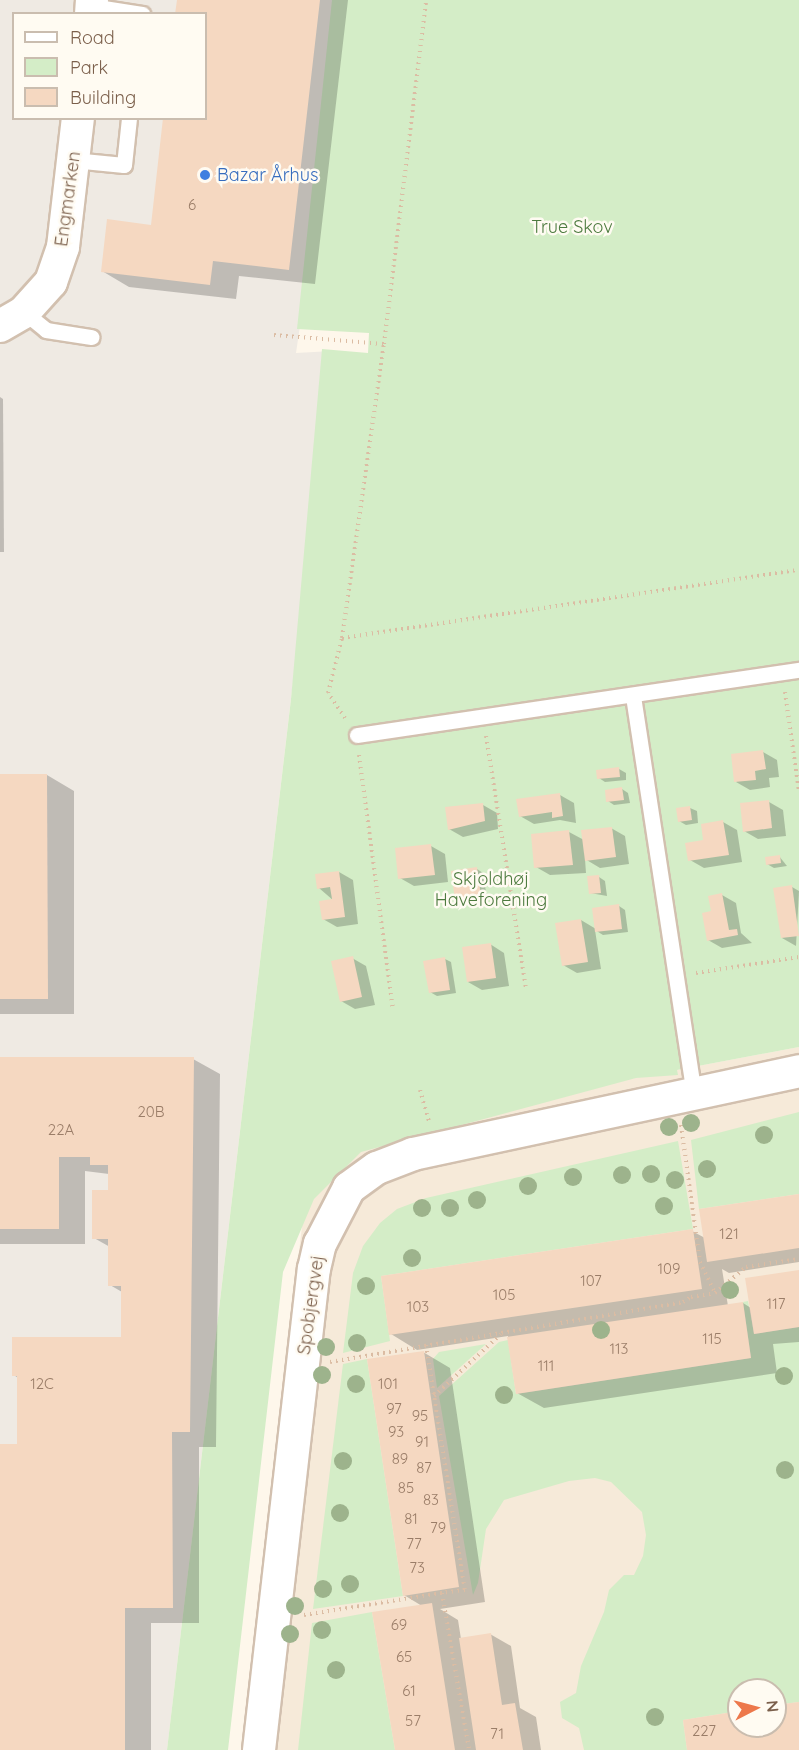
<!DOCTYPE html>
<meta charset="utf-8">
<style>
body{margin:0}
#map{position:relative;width:799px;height:1750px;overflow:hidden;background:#fef7eb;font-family:Quicksand,sans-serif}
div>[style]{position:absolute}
.residential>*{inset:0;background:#f6ead9}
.industrial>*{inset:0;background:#efeae3}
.green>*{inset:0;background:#d4edc7}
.shadow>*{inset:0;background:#0003}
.building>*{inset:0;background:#f5d8c1}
.path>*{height:4px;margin-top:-2px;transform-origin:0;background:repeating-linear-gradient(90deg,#dbbca3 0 1.5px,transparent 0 6px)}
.roads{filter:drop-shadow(2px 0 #d2c0af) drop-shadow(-2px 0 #d2c0af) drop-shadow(0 2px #d2c0af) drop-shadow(0 -2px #d2c0af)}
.lane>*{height:15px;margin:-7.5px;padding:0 7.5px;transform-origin:7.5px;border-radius:7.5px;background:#fff}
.street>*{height:32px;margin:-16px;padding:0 16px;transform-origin:16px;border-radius:16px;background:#fff}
.trees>*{width:18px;height:18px;margin:-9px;border-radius:50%;background:#9db38c}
.dots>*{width:16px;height:16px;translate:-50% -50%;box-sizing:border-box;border:3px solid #fffbf2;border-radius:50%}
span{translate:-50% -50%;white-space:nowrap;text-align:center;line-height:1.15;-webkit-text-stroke:5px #fffbf2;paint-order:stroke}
.number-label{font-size:15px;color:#9a7d68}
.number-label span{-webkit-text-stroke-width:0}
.shop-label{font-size:18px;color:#366cbe}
.left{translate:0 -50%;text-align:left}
.street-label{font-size:18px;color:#7b5f4b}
.park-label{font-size:18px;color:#4d7b3f}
.legend{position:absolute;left:12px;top:12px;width:195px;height:108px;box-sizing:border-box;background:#fffbf2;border:2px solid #cabdaf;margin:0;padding:8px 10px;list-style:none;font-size:18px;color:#7b5f4b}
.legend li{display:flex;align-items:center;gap:12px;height:30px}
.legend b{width:30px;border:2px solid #cabdaf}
.north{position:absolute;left:727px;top:1678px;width:60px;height:60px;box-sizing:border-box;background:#fffbf2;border:2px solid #cabdaf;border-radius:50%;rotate:84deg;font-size:16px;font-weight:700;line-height:24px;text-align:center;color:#7b5f4b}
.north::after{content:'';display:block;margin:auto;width:21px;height:27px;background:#ed784b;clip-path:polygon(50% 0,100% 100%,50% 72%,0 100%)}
</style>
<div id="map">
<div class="residential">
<i style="clip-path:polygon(evenodd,799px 1047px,799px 1750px,242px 1750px,312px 1139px,799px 1047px,739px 1690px,775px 1690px,775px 1726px,739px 1726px,739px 1690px)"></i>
</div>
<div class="industrial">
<i style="clip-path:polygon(evenodd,0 0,348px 0,296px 353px,332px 351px,167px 1750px,0 1750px,0 0,14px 14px,206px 14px,206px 118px,14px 118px,14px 14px)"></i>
</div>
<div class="green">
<i style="clip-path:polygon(332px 0,799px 0,799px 1047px,677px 1070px,678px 1075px,636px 1078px,361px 1152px,314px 1199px,283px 1272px,228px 1750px,167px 1750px,291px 699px,322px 349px,368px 353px,369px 333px,297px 329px)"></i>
<i style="clip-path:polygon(799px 1112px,799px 1194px,699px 1209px,691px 1140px)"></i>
<i style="clip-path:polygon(678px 1141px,693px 1229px,381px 1276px,390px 1341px,343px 1353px,353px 1273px,363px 1246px,380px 1223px,397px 1209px,426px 1198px)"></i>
<i style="clip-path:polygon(748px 1301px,754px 1334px,799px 1327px,799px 1702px,775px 1705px,775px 1690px,739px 1690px,739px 1711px,683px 1720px,687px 1750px,584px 1750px,579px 1728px,562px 1718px,560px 1702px,576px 1693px,581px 1666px,604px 1612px,609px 1590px,624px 1575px,634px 1575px,643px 1556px,646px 1535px,642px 1512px,611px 1482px,595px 1478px,569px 1481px,504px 1500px,486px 1529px,478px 1583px,473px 1595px,439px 1396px,499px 1342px,508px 1340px,516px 1394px,751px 1358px,743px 1302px)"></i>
<i style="clip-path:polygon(486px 1344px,437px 1388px,433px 1359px,439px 1352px)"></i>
<i style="clip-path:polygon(367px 1359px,403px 1596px,313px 1609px,343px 1364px)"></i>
<i style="clip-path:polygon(372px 1612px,395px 1750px,298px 1750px,312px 1623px)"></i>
</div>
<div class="shadow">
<i style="clip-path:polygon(178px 0,348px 0,315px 284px,239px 276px,236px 299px,129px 287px,102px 271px,152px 226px,206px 118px,206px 14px)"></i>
<i style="clip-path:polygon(0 397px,3px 399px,4px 552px,0 552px)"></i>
<i style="clip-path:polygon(763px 752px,777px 760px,779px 777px,769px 778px,770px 787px,750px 790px,736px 782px)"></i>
<i style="clip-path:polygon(619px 769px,626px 773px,626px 780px,605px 782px,599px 778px)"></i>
<i style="clip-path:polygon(0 775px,47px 775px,74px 791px,74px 1014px,0 1014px)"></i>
<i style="clip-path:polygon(622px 789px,628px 793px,630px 803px,614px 805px,608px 801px)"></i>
<i style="clip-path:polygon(560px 795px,574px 803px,576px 823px,560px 820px,534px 824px,520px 816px)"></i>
<i style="clip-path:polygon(769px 802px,783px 810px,786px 836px,758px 839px,744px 831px)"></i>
<i style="clip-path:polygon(483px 805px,497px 813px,498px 829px,463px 837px,449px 829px)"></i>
<i style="clip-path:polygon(690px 808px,697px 811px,698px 823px,686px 825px,679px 821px)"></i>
<i style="clip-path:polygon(723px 822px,737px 830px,742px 862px,704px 868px,690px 860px)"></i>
<i style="clip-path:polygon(611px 828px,625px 836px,629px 864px,600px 868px,585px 859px,586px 873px,550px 875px,536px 867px,569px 832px,584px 840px)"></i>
<i style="clip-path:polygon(431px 846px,445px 854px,448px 882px,414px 886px,400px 878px)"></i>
<i style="clip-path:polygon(779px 856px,787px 866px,774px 868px,767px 864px)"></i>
<i style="clip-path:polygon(477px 869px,483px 873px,487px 899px,463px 903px,456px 899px)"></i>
<i style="clip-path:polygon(339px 872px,353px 880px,358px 924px,337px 927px,323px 919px,334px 901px,319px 888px)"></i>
<i style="clip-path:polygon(599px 877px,605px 881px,607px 896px,590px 893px)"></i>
<i style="clip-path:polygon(792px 887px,799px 891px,796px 946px,782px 938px)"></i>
<i style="clip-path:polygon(722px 895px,736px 903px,741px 933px,752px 943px,722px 948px,708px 940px,713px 912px)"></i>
<i style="clip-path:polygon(619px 906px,625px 910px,628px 932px,603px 935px,595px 930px,601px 969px,577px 973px,563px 965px,581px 920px,596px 929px)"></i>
<i style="clip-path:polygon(490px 944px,504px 953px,509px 986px,482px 990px,468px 982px)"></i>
<i style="clip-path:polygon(352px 958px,366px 966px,375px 1005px,355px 1009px,341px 1001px)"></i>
<i style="clip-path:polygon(445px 959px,451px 962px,456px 993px,437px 996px,430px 992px)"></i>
<i style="clip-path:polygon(0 1058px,193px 1059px,220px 1074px,216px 1447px,199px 1447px,199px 1623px,151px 1623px,151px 1750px,0 1750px,0 1446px,19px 1446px,18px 1378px,14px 1375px,122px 1338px,122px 1292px,110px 1285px,110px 1247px,94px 1238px,109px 1191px,109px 1174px,85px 1171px,85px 1244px,0 1244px)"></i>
<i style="clip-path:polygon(799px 1196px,799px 1262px,729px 1273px,722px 1269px,728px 1306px,743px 1303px,751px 1308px,799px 1271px,799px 1342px,773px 1344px,777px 1373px,544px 1408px,517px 1393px,508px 1336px,417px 1350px,391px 1334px,692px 1231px,705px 1238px)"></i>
<i style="clip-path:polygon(423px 1352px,450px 1368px,485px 1602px,440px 1609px,458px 1620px,461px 1639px,490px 1634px,511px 1646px,520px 1708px,536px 1717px,541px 1750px,396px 1750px,422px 1606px,404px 1595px)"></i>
</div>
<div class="building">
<i style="clip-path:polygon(177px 0,320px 0,289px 270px,213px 261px,210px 285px,101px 272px,107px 219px,151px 225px,163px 118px,206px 118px,206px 14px,175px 14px)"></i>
<i style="clip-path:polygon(763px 750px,766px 769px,755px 771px,756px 780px,734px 782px,731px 754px)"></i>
<i style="clip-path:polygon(619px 767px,620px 777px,597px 779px,596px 770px)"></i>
<i style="clip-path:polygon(0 774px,47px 774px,48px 999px,0 999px)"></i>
<i style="clip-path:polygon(622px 787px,624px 800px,606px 802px,605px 790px)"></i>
<i style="clip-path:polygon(560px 793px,563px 816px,552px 818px,552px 812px,519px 817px,516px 799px)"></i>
<i style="clip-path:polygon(769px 800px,772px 828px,743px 832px,740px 803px)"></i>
<i style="clip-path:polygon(483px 803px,485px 821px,448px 830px,445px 807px)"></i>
<i style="clip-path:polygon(690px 806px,692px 820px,678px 822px,676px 808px)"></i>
<i style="clip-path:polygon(723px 820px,729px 855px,688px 861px,685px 843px,703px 840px,701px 824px)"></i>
<i style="clip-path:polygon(612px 827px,616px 857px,585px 861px,581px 830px)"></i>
<i style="clip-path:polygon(569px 830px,573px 865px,534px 868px,531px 834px)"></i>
<i style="clip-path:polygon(431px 844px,435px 875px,398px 879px,395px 848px)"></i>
<i style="clip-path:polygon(780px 855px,781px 863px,766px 865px,765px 857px)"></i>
<i style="clip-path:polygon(477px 867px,481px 896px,455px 900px,451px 871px)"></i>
<i style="clip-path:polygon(339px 871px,345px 917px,322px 920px,319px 901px,332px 899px,330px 887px,317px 889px,315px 874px)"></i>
<i style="clip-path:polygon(599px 875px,601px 893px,589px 894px,587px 876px)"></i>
<i style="clip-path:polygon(792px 885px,799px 936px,781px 938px,773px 888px)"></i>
<i style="clip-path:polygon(722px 893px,729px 930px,737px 929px,738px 935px,707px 941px,702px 913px,711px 911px,708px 896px)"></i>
<i style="clip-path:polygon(619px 904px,622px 929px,595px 932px,592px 908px)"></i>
<i style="clip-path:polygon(581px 919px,588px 962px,562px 966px,555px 923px)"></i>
<i style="clip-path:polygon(491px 943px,496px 978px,467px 982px,462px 947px)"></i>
<i style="clip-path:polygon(353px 956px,362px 997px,340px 1002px,331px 961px)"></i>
<i style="clip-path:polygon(445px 957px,450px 990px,429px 993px,423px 961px)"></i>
<i style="clip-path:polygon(0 1057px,194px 1057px,190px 1432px,172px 1432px,173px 1608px,125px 1608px,125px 1750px,0 1750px,0 1444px,17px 1444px,17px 1376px,12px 1376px,12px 1337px,121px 1337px,121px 1286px,108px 1286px,108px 1239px,92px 1239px,92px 1190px,108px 1190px,108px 1165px,90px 1165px,90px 1157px,59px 1157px,59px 1229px,0 1229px)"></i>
<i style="clip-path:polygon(799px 1194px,799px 1248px,707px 1262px,699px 1209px)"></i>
<i style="clip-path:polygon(693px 1229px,702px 1289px,389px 1335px,381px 1276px)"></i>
<i style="clip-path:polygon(799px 1270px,799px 1327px,754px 1334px,745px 1278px)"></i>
<i style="clip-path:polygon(743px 1302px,751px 1358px,516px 1394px,507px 1337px)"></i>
<i style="clip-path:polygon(424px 1351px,459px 1587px,403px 1596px,367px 1359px)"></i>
<i style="clip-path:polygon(432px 1603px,455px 1750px,395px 1750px,372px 1612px)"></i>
<i style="clip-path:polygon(491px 1633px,502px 1705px,515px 1703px,523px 1750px,476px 1750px,459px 1638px)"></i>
<i style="clip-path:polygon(799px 1702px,799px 1750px,687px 1750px,683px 1720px,739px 1711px,739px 1726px,775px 1726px,775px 1705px)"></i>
</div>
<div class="path">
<i style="left:274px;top:335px;width:110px;rotate:4.7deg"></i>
<i style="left:342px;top:638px;width:462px;rotate:-8.5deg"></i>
<i style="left:785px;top:692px;width:101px;rotate:82deg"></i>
<i style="left:345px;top:718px;width:30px;rotate:-124deg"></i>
<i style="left:328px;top:693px;width:57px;rotate:-75.7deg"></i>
<i style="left:342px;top:638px;width:297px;rotate:-81.9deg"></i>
<i style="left:384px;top:344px;width:347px;rotate:-83deg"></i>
<i style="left:486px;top:736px;width:255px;rotate:81deg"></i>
<i style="left:359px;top:755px;width:258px;rotate:82.4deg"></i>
<i style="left:696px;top:973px;width:104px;rotate:-8.8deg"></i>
<i style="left:420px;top:1090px;width:32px;rotate:74deg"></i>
<i style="left:681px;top:1125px;width:138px;rotate:82.1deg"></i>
<i style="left:700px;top:1262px;width:34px;rotate:64deg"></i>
<i style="left:426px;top:1345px;width:248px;rotate:81deg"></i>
<i style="left:465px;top:1590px;width:23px;rotate:173deg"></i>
<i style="left:442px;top:1593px;width:159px;rotate:80.2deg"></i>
<i style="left:330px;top:1362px;width:358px;rotate:-9.6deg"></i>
<i style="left:683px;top:1302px;width:9px;rotate:-32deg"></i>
<i style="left:691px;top:1297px;width:24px;rotate:-9deg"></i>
<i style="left:715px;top:1293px;width:40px;rotate:-40deg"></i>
<i style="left:746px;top:1267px;width:54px;rotate:-8.6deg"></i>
<i style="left:434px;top:1396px;width:91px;rotate:-42.8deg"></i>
<i style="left:304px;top:1615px;width:140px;rotate:-9.1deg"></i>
</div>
<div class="roads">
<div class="lane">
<i style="left:91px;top:6px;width:52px;rotate:8.9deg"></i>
<i style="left:73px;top:160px;width:51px;rotate:5.6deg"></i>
<i style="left:124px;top:165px;width:47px;rotate:-83.9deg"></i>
<i style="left:24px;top:312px;width:28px;rotate:39deg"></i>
<i style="left:46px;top:330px;width:46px;rotate:8.8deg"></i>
<i style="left:633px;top:696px;width:402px;rotate:81.3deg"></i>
<i style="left:357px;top:735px;width:447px;rotate:-8.4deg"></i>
</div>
<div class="street">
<i style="left:91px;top:14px;width:14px;rotate:-86deg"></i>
<i style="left:0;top:326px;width:28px;rotate:-30deg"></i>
<i style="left:24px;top:312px;width:40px;rotate:-48deg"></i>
<i style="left:51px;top:282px;width:37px;rotate:-71deg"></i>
<i style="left:63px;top:247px;width:130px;rotate:-83.4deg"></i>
<i style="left:259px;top:1750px;width:484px;rotate:-83.5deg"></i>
<i style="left:314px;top:1269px;width:26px;rotate:-77deg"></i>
<i style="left:320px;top:1244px;width:63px;rotate:-62.6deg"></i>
<i style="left:349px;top:1188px;width:34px;rotate:-36deg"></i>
<i style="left:377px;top:1168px;width:39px;rotate:-21deg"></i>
<i style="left:413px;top:1154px;width:395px;rotate:-12.1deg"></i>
</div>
</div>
<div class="trees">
<i style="left:691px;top:1123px"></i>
<i style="left:669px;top:1127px"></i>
<i style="left:764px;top:1135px"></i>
<i style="left:707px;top:1169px"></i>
<i style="left:651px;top:1174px"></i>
<i style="left:622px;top:1175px"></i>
<i style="left:573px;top:1177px"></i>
<i style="left:675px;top:1180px"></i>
<i style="left:528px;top:1186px"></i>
<i style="left:477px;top:1200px"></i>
<i style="left:664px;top:1206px"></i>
<i style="left:422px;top:1208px"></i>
<i style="left:450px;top:1208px"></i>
<i style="left:412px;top:1258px"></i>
<i style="left:366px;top:1286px"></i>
<i style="left:730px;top:1290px"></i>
<i style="left:601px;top:1330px"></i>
<i style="left:357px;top:1343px"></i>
<i style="left:326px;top:1347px"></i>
<i style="left:322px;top:1375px"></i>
<i style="left:784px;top:1376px"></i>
<i style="left:356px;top:1384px"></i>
<i style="left:504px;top:1395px"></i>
<i style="left:343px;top:1461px"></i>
<i style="left:785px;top:1470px"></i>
<i style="left:340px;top:1513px"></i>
<i style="left:350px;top:1584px"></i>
<i style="left:323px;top:1589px"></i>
<i style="left:295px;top:1606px"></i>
<i style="left:322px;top:1630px"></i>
<i style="left:290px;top:1634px"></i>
<i style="left:336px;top:1670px"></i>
<i style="left:655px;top:1717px"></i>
</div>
<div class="dots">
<i style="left:205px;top:175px;background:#3f7fe0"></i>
</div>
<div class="number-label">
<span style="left:192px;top:205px">6</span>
<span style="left:151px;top:1112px">20B</span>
<span style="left:61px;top:1130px">22A</span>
<span style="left:729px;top:1234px">121</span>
<span style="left:669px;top:1269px">109</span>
<span style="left:591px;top:1281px">107</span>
<span style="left:504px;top:1295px">105</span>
<span style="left:776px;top:1304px">117</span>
<span style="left:418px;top:1307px">103</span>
<span style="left:712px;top:1339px">115</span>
<span style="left:619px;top:1349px">113</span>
<span style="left:546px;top:1366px">111</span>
<span style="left:42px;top:1384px">12C</span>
<span style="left:388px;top:1384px">101</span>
<span style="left:394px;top:1409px">97</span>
<span style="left:420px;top:1416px">95</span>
<span style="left:396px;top:1432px">93</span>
<span style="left:422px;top:1442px">91</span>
<span style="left:400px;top:1459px">89</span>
<span style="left:424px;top:1468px">87</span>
<span style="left:406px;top:1488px">85</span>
<span style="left:431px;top:1500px">83</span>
<span style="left:411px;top:1519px">81</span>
<span style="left:438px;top:1528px">79</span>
<span style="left:414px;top:1544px">77</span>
<span style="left:417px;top:1568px">73</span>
<span style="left:399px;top:1625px">69</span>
<span style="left:404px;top:1657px">65</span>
<span style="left:409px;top:1691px">61</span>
<span style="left:413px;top:1721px">57</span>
<span style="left:704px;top:1731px">227</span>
<span style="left:497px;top:1734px">71</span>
</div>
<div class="shop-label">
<span class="left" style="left:217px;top:175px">Bazar Århus</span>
</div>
<div class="street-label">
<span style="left:68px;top:199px;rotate:-82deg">Engmarken</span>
<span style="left:311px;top:1305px;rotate:-82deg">Spobjergvej</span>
</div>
<div class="park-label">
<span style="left:572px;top:227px">True Skov</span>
<span style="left:491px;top:890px">Skjoldhøj<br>Haveforening</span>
</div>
<ul class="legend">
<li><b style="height:8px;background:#fff"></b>Road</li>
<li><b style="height:16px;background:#d4edc7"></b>Park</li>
<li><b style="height:16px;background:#f5d8c1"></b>Building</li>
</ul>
<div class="north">N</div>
</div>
